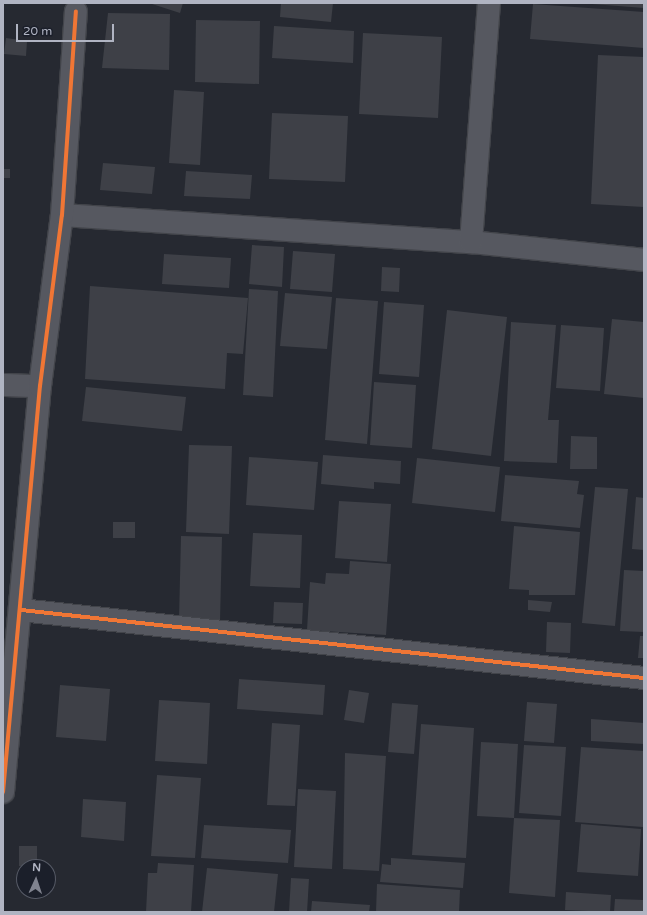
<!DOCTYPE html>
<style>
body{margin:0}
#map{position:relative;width:647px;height:915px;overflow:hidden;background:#262931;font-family:"Varela Round",sans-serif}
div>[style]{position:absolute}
.building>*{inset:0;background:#3e4047}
.roads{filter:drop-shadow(1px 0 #42444a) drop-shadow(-1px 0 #42444a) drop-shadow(0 1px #42444a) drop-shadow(0 -1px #42444a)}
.minor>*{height:22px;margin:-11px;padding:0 11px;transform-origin:11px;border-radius:11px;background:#565860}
.cycleway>*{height:4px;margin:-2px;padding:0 2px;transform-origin:2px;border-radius:2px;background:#f07635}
span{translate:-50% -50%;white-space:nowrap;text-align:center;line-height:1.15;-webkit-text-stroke:4px #1b1f2a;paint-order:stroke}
.frame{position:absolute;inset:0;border:4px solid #b0b4c2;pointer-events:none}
.north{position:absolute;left:16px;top:859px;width:40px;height:40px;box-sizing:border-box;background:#1b1f2a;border:1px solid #575b67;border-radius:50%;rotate:3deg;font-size:11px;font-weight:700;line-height:16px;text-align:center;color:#b0b4c2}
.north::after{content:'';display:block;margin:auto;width:14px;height:18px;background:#80838f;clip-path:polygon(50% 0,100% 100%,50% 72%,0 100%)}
.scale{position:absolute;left:16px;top:24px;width:98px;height:18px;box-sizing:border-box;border:2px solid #b0b4c2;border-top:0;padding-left:5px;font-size:12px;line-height:14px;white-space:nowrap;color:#b0b4c2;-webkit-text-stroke:3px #1b1f2a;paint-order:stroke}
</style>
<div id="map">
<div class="building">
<i style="clip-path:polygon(149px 3px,183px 3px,180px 13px)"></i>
<i style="clip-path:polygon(281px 3px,333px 3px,331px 22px,280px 17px)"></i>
<i style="clip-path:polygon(592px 3px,644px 3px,644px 8px,592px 4px)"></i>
<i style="clip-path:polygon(533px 4px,644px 12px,644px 48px,530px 39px)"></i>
<i style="clip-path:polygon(108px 13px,170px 14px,169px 70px,102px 68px)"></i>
<i style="clip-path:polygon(196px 20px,260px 21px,259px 84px,195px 82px)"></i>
<i style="clip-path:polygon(274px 26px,354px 31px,353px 63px,272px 58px)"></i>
<i style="clip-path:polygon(363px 33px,442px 37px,438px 118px,359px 114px)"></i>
<i style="clip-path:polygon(6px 38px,27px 41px,26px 56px,4px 54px)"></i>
<i style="clip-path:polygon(598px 55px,644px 57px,644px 207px,591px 204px)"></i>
<i style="clip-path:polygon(174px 90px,204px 92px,200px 165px,169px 163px)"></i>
<i style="clip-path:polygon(272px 113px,348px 116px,345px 182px,269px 179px)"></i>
<i style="clip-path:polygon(103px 163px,155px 167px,152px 194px,100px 190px)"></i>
<i style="clip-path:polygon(3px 169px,10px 169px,10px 178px,3px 178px)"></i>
<i style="clip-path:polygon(186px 171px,252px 175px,250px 199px,184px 196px)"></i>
<i style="clip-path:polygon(252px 245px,284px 247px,282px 287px,249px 284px)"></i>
<i style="clip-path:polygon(293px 251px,335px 254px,332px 292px,290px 289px)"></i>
<i style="clip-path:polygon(164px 254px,231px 258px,229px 288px,162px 284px)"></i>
<i style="clip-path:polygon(382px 267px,400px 268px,399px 292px,381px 291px)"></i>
<i style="clip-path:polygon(90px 286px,248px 298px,243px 354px,227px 353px,225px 389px,85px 379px)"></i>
<i style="clip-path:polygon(249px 289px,278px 291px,273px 397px,243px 395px)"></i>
<i style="clip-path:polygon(285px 293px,332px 297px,327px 349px,280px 346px)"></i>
<i style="clip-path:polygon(336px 298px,378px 301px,367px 444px,325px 440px)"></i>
<i style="clip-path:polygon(384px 302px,424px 305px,419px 377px,379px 374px)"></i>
<i style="clip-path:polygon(447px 310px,507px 317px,491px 456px,432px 449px)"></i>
<i style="clip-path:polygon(612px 319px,644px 322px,644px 398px,604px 394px)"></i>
<i style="clip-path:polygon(511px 322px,556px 325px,548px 420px,559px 420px,557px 463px,504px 461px)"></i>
<i style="clip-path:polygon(561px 325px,604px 328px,600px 391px,556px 388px)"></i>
<i style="clip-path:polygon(374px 382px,416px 385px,412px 448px,370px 445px)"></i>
<i style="clip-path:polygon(86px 387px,186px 397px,182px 431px,82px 421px)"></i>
<i style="clip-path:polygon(571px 436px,597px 437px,597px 469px,570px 469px)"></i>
<i style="clip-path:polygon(189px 445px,232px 446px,229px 534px,186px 532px)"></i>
<i style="clip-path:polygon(323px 455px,401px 461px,400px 484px,374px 482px,374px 489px,321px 484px)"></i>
<i style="clip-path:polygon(249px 457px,318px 462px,314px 510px,246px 505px)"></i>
<i style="clip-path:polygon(417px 458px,500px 467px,495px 512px,412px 503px)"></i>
<i style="clip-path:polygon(505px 475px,579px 481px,577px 494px,584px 495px,580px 528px,501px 521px)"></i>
<i style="clip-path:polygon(595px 487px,628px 489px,615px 626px,582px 623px)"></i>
<i style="clip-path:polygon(636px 497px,644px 498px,644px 550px,632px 549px)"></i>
<i style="clip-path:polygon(339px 501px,391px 504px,387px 562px,335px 558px)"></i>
<i style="clip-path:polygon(113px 522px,135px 522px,135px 538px,113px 538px)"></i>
<i style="clip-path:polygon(514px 526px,580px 532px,575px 595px,529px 595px,529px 590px,509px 589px)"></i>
<i style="clip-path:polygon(253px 533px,302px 535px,300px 588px,250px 586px)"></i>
<i style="clip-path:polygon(181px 536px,222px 537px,220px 621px,179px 620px)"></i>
<i style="clip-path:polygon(350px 561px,391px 564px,386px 635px,307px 630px,310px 582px,325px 584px,326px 573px,349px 574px)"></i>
<i style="clip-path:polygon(624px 570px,644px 571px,644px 632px,620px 631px)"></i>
<i style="clip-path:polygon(528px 600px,552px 602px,550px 612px,528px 610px)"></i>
<i style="clip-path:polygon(274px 602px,303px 603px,302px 624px,273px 623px)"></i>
<i style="clip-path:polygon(547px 622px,571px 623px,570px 653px,546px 652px)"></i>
<i style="clip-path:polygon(640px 636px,644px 636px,644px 658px,638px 658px)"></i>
<i style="clip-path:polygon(239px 679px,325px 685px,323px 715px,237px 709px)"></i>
<i style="clip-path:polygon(60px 685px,110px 689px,106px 741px,56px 737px)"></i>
<i style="clip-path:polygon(349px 690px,369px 693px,364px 723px,344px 720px)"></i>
<i style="clip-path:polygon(159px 700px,210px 703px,207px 764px,155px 761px)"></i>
<i style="clip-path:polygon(527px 702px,557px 704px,554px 743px,524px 741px)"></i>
<i style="clip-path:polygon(392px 703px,418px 705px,414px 754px,388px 752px)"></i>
<i style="clip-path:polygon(591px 719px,644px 723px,644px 744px,591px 741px)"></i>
<i style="clip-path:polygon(272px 723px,300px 725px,295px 806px,267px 805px)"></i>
<i style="clip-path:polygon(421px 724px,474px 728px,466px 858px,412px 855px)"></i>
<i style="clip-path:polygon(481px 742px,518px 744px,514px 818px,477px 816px)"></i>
<i style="clip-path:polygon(524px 745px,566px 747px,561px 816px,519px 813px)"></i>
<i style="clip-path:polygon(581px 747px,644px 751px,643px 827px,575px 822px)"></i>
<i style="clip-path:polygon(345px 753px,386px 756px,379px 871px,343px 869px)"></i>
<i style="clip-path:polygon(157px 775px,201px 778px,195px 858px,151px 856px)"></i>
<i style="clip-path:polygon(298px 789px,336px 791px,332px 869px,294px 867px)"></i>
<i style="clip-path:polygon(83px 799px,126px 802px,124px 841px,81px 837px)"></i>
<i style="clip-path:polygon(514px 818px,560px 820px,555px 897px,509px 893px)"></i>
<i style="clip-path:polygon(581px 824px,641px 829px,638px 876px,577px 872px)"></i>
<i style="clip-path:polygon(204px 825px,291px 830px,288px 863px,201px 858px)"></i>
<i style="clip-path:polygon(19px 846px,37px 846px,37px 866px,19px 866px)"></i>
<i style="clip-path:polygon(391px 858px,465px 863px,463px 888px,380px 882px,382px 864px,391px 865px)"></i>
<i style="clip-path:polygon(158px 863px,194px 865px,191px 912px,146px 912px,148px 873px,157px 873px)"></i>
<i style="clip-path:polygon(207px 868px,278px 874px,274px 912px,202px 912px)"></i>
<i style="clip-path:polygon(291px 878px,309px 879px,307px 912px,289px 912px)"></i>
<i style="clip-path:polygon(377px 884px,460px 890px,459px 912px,376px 912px)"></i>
<i style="clip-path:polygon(566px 892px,611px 895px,610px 912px,565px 910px)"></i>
<i style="clip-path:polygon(615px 899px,644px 900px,644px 912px,614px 912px)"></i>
<i style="clip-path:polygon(312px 901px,370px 905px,369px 912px,311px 912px)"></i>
</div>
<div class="roads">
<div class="minor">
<i style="left:62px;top:215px;width:410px;rotate:3.8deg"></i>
<i style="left:471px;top:242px;width:174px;rotate:5.9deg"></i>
<i style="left:471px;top:242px;width:240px;rotate:-85.7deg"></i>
<i style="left:3px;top:385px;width:37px;rotate:2deg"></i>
<i style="left:21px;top:610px;width:627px;rotate:6.23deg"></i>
<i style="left:3px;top:792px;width:408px;rotate:-84.8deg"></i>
<i style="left:40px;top:386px;width:172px;rotate:-82.7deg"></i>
<i style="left:62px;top:215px;width:204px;rotate:-86.1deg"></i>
</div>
</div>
<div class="cycleway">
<i style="left:21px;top:610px;width:627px;rotate:6.23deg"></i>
<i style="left:3px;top:792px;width:408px;rotate:-84.8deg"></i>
<i style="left:40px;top:386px;width:172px;rotate:-82.7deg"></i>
<i style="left:62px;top:215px;width:204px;rotate:-86.1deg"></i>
</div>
<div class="frame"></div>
<div class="north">N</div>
<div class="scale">20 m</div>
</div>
